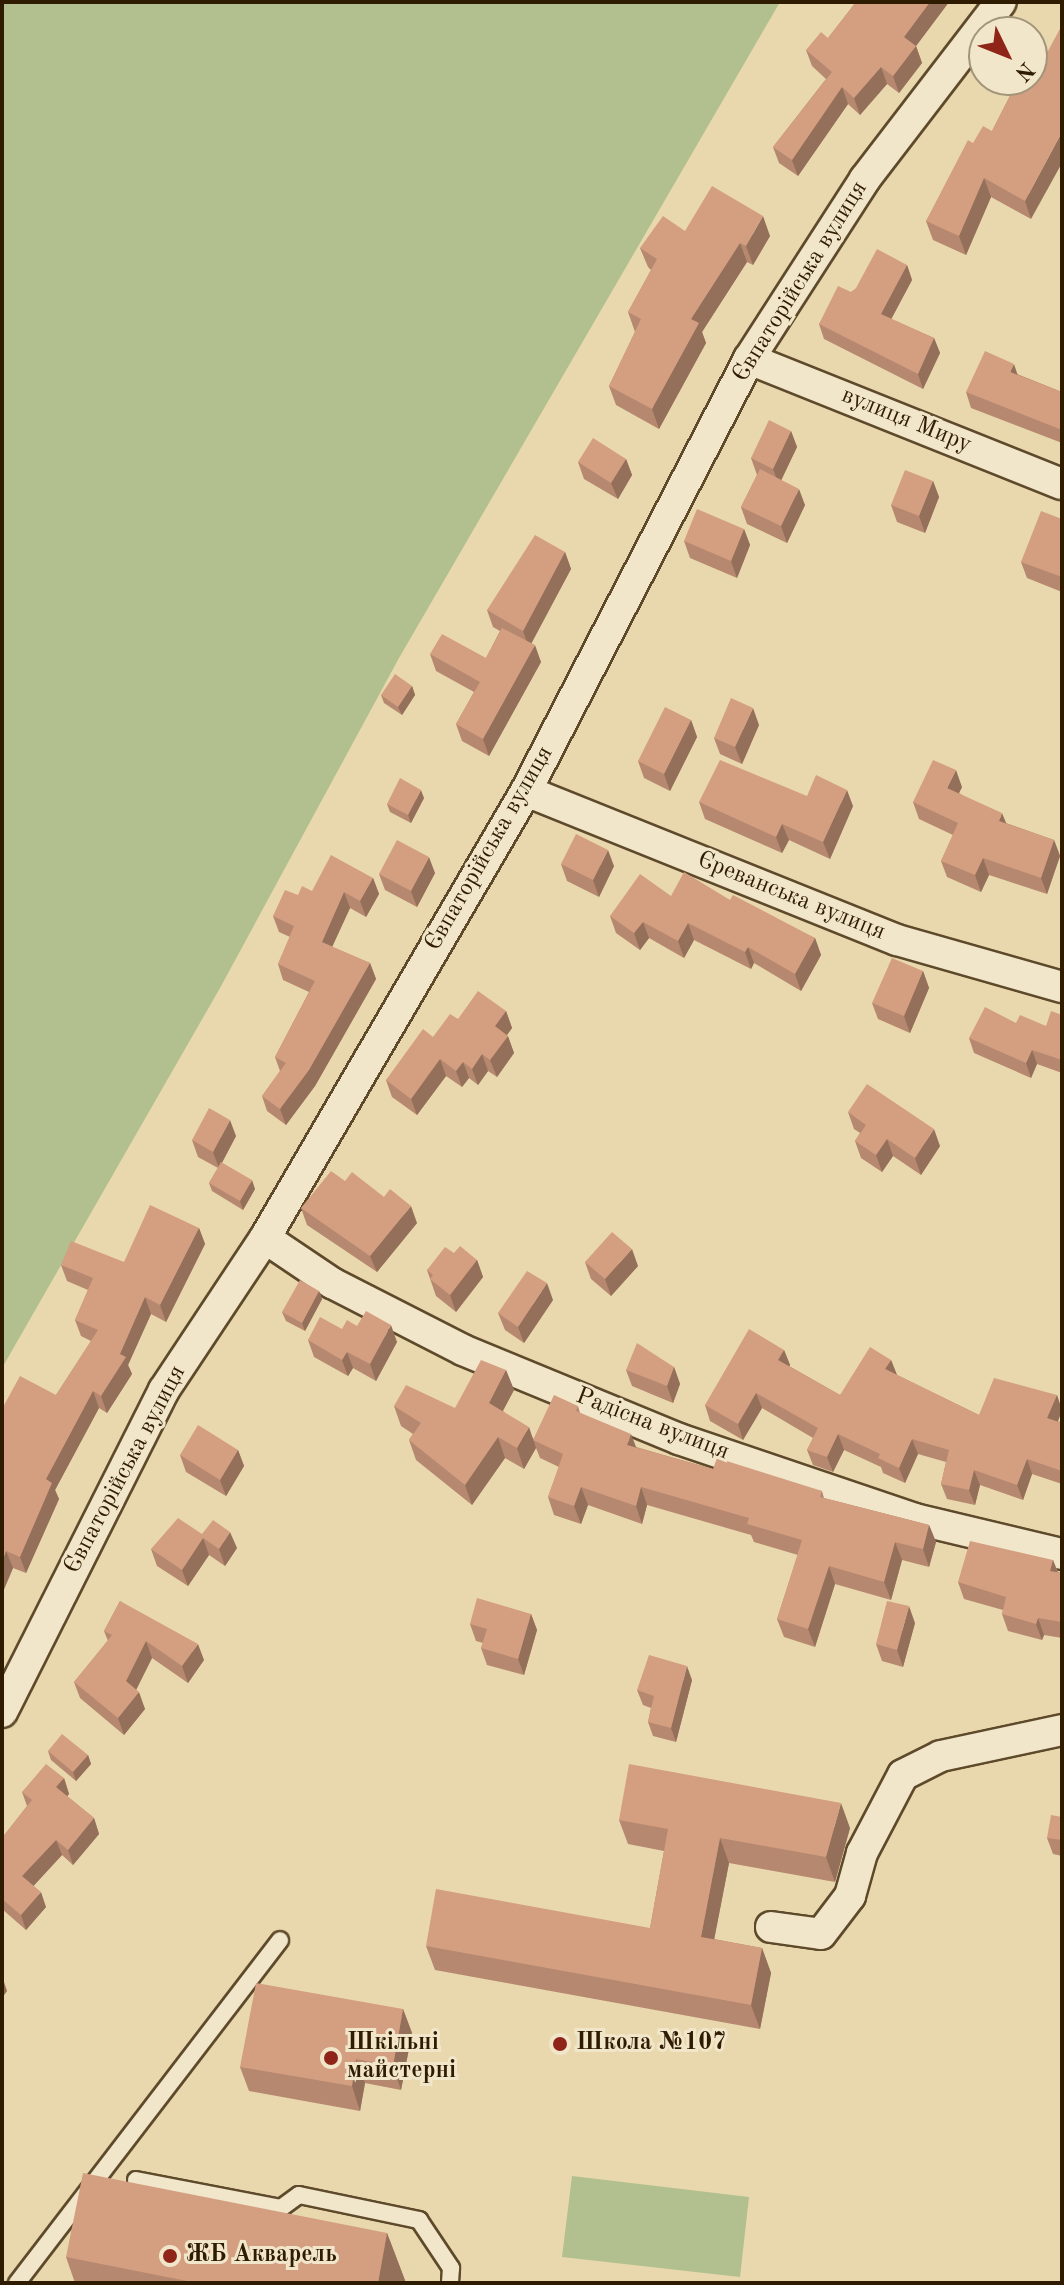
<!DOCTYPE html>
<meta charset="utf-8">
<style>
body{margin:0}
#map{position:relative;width:1064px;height:2285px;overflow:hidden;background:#e9d8ad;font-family:"Old Standard TT",serif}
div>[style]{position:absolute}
.green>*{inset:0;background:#b1c08e}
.roads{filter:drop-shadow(2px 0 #5e4a2b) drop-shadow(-2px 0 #5e4a2b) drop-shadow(0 2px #5e4a2b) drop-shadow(0 -2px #5e4a2b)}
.lane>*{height:16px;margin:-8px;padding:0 8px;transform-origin:8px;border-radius:8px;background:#f1e6ca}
.street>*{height:30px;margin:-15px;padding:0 15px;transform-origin:15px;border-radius:15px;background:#f1e6ca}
.wall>*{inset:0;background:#b6886f}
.shaded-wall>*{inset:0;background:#946f5a}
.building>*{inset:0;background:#d49e81}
.dots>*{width:22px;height:22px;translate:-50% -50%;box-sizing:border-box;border:4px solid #f1e6ca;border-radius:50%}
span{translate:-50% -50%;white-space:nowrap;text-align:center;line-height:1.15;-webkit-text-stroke:6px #f1e6ca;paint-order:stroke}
.street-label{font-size:24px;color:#2f1b00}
.poi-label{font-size:24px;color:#2f1b00;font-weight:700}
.left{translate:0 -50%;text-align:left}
.frame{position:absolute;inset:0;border:4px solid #2f1b00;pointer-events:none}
.north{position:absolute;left:968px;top:16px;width:80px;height:80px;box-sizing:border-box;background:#f1e6ca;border:2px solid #a39579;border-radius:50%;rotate:133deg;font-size:22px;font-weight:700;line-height:32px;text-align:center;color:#2f1b00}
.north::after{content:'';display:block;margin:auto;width:28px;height:36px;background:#8f2418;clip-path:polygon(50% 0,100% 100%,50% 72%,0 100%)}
</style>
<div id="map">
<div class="green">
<i style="clip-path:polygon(2px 2px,780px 2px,399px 658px,220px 988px,2px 1368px)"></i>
<i style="clip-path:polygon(572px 2176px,749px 2197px,740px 2277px,562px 2257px)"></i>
</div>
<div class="roads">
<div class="lane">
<i style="left:136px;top:2180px;width:148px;rotate:10.9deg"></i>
<i style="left:281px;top:2208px;width:22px;rotate:-36deg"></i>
<i style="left:299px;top:2195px;width:123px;rotate:11.8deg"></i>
<i style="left:419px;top:2220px;width:58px;rotate:56.3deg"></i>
<i style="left:451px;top:2268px;width:15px;rotate:94deg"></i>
<i style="left:17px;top:2283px;width:432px;rotate:-52.5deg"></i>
</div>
<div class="street">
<i style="left:749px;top:359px;width:337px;rotate:21.8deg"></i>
<i style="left:526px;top:791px;width:400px;rotate:21.9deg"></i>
<i style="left:897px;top:940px;width:172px;rotate:15.9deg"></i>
<i style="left:265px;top:1238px;width:81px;rotate:33.9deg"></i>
<i style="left:332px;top:1283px;width:147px;rotate:27.1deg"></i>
<i style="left:463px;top:1350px;width:234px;rotate:22.4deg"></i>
<i style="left:679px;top:1439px;width:249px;rotate:18.7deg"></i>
<i style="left:915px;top:1519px;width:151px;rotate:13.4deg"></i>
<i style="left:2px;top:1712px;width:360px;rotate:-63.3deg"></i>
<i style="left:164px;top:1390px;width:182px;rotate:-56.4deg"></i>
<i style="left:265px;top:1238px;width:518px;rotate:-59.72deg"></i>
<i style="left:526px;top:791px;width:486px;rotate:-62.7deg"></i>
<i style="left:749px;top:359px;width:214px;rotate:-57.2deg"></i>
<i style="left:865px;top:179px;width:223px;rotate:-52.5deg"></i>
<i style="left:771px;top:1927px;width:50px;rotate:8deg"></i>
<i style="left:821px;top:1934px;width:48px;rotate:-52.7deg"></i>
<i style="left:850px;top:1896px;width:45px;rotate:-74.4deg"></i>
<i style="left:862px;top:1853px;width:88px;rotate:-62.3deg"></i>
<i style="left:903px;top:1775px;width:42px;rotate:-26.6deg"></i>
<i style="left:941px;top:1756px;width:124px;rotate:-12.1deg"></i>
</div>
</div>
<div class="wall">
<i style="clip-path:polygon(856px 2px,949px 2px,916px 46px,922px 63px,899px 93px,887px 84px,860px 115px,848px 104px,798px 176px,779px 163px,773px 147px,826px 79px,812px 66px,806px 50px,828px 38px)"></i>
<i style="clip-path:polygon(1018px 80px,1031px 219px,991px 197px,966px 255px,933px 240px,926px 221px,973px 143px,992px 131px)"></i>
<i style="clip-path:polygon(685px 231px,770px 236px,753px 265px,747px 262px,702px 332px,706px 343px,659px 429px,616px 405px,609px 386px,635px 332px,628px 312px,651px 270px,648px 267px,640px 248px)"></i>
<i style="clip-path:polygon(907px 265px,912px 280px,891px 319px,934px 338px,940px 353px,923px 389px,824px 339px,819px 324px,851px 292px)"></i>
<i style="clip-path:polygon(1017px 374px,1062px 392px,1062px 443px,971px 408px,966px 392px)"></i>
<i style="clip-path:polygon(791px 431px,797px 447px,781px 480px,805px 505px,787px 543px,747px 524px,741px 507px,757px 475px,751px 458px)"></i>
<i style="clip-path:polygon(626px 459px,632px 475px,618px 499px,584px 479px,578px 462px)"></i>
<i style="clip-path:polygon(933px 481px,939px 497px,925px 533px,897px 522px,891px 505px)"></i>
<i style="clip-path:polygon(1062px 519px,1062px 592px,1027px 578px,1021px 562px)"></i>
<i style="clip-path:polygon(744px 529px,750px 545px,737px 578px,690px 558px,684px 541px)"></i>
<i style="clip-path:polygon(565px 552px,571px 569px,531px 643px,541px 662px,489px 756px,462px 741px,456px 724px,474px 692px,436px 671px,430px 654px,486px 658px,500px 631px,493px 627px,487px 610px)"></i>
<i style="clip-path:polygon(412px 686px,415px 695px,402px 715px,384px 703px,381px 695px)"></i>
<i style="clip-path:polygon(691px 720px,697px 737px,670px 791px,644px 778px,638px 761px)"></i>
<i style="clip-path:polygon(759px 725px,742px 764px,720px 754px,714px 738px)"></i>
<i style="clip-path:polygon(962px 787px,959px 793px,1006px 823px,1054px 840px,1060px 856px,1047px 894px,989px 875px,981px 892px,947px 877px,941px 861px,953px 835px,919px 819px,913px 802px)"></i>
<i style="clip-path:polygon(807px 796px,853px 806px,830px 859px,789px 840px,782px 853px,705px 819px,699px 802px)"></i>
<i style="clip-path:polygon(424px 798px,411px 823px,390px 812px,387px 804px)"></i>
<i style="clip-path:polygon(561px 864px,614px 866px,599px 897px,567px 881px)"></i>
<i style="clip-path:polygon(435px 873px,417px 907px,385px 890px,379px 874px)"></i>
<i style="clip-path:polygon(373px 878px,379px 894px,366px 917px,350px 908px,332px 947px,370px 963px,376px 979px,315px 1086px,286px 1125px,267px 1111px,262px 1096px,280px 1071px,275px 1057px,309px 992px,283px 980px,278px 964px,290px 937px,279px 932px,273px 916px,312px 891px)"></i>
<i style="clip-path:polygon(671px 896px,730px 900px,815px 938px,821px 955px,801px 991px,754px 963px,751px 969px,694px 940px,684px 958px,649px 938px,640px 950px,616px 933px,610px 916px)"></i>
<i style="clip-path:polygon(923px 971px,929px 988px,910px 1033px,878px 1019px,872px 1003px)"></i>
<i style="clip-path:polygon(506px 1011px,512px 1028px,507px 1035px,514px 1053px,497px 1077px,488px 1071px,478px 1085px,469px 1078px,462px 1087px,446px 1076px,417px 1115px,392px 1097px,386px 1080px,433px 1037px,458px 1019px)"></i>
<i style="clip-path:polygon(1062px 1015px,1062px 1073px,1037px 1064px,1031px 1078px,974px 1053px,969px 1038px,1016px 1023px,1046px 1026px)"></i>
<i style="clip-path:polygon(848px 1112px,940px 1146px,921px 1175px,893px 1156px,882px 1172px,861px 1158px,855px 1141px,860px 1133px,854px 1129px)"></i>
<i style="clip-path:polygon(236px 1136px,222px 1163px,255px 1189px,243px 1210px,212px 1191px,209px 1183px,218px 1168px,198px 1157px,192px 1140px)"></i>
<i style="clip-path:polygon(345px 1181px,417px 1223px,377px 1272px,307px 1225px,301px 1208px)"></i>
<i style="clip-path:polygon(199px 1228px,205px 1244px,166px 1322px,151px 1314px,128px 1365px,132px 1374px,107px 1413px,99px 1408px,55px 1490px,59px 1499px,26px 1573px,13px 1568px,2px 1594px,2px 1409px,56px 1395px,91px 1341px,81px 1336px,75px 1320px,88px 1290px,67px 1281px,61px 1265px,124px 1262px)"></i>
<i style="clip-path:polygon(454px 1253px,477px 1260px,483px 1277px,456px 1312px,436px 1296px,427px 1270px)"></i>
<i style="clip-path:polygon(585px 1262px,638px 1266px,611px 1296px,591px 1279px)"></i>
<i style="clip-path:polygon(319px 1291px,322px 1299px,305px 1331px,286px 1321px,282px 1312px)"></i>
<i style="clip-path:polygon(553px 1300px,524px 1343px,505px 1330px,498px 1313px)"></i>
<i style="clip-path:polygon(357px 1326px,397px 1342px,376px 1381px,353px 1368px,348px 1376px,314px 1357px,308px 1340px,342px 1329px)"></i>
<i style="clip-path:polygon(784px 1350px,790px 1365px,789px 1366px,840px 1395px,891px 1360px,897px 1375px,979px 1415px,1057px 1395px,1062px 1410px,1058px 1421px,1062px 1423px,1062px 1484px,1032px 1474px,1023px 1500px,980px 1485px,975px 1505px,947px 1499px,941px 1484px,946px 1462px,918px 1454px,905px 1483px,883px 1473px,881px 1467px,844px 1450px,833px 1472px,813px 1465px,807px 1450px,813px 1438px,762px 1408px,743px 1440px,710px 1421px,705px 1405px)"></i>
<i style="clip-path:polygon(674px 1367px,680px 1384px,673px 1403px,632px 1386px,626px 1370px)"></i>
<i style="clip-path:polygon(506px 1370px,514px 1390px,503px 1411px,534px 1439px,578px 1406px,580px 1413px,636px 1447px,713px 1469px,822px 1491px,824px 1498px,929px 1525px,936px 1542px,929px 1567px,902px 1560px,891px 1600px,835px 1584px,815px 1647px,784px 1637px,777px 1619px,798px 1555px,754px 1542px,751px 1535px,647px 1505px,642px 1524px,588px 1505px,581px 1524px,554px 1515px,548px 1497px,559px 1467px,540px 1458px,536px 1448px,524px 1469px,505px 1458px,472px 1505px,416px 1460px,409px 1440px,413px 1434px,401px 1426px,394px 1406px,455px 1408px)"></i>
<i style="clip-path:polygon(238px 1450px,244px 1466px,226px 1496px,186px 1472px,180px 1455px)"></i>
<i style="clip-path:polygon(202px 1534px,237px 1548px,225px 1566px,209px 1555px,188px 1586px,157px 1566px,151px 1549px)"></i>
<i style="clip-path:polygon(1053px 1560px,1058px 1572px,1062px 1573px,1062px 1638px,1044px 1635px,1042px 1640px,1008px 1631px,1002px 1614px,1003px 1610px,964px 1599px,958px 1582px)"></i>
<i style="clip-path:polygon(120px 1601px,204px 1660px,188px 1683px,152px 1658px,136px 1690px,145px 1709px,124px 1735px,80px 1698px,74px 1682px,108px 1641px,104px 1631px)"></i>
<i style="clip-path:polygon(531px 1614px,537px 1630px,524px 1675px,487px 1665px,481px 1648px,483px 1643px,476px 1641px,470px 1624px)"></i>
<i style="clip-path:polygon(915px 1623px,903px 1667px,882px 1661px,876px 1644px)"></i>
<i style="clip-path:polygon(692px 1680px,676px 1742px,653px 1736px,648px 1722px,651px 1708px,643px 1705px,637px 1690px)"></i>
<i style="clip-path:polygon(48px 1751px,88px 1755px,91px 1764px,76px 1781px,51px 1760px)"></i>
<i style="clip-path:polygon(64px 1778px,69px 1794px,67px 1796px,94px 1818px,99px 1834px,73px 1865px,62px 1855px,33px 1886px,46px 1907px,26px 1930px,2px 1909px,2px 1838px,27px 1806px,22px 1792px)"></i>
<i style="clip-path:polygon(1062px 1817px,1062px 1856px,1053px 1854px,1047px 1838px)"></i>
<i style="clip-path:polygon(619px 1820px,850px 1828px,835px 1882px,729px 1863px,714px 1939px,762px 1948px,771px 1973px,760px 2029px,435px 1970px,426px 1946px,650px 1928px,664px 1851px,628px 1844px)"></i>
<i style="clip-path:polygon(403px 2009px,412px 2033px,401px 2090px,365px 2083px,360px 2111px,249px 2091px,240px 2067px)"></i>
<i style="clip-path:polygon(387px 2233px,406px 2283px,75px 2283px,66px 2257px)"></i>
</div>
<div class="shaded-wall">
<i style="clip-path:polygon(930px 2px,949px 2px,910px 54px,904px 37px)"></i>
<i style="clip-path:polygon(916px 46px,922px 63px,899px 93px,893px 76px)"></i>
<i style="clip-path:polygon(881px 67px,887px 84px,860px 115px,854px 98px)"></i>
<i style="clip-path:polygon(842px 87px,848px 104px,798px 176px,792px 160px)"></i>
<i style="clip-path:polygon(1062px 132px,1062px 163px,1031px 219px,1025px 201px)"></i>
<i style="clip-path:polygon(984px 178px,991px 197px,966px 255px,959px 236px)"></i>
<i style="clip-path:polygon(763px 216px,770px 236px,753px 265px,746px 246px)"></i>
<i style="clip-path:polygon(740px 243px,747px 262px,702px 332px,706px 343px,659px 429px,652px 409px,691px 319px)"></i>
<i style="clip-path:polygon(907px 265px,912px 280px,886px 329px,881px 314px)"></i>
<i style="clip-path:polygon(934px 338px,940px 353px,923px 389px,918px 374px)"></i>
<i style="clip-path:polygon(1014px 364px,1019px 379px,1010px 372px)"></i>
<i style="clip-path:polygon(791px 431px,797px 447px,779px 485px,773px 469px)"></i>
<i style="clip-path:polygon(626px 459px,632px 475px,618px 499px,611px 483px)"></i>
<i style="clip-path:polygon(933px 481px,939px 497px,925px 533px,919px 516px)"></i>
<i style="clip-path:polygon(799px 489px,805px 505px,787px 543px,781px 526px)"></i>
<i style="clip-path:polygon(744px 529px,750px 545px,737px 578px,731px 561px)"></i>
<i style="clip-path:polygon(565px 552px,571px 569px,529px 648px,523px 631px)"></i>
<i style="clip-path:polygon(535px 645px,541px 662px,489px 756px,483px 739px)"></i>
<i style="clip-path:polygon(412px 686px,415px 695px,402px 715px,398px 707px)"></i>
<i style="clip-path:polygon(753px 708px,759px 725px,742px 764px,735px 747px)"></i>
<i style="clip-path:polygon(691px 720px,697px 737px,670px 791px,664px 774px)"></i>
<i style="clip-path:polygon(956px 770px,962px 787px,953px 805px,947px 788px)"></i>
<i style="clip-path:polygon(421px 790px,424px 798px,411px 823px,408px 815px)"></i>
<i style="clip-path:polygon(847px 790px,853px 806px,830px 859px,823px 842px)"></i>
<i style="clip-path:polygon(1002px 813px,1009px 830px,999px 821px)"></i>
<i style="clip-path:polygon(782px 824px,789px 840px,782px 853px,776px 837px)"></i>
<i style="clip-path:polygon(1054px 840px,1060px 856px,1047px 894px,1041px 878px)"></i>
<i style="clip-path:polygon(608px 850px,614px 866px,599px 897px,593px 880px)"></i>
<i style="clip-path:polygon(429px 857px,435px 873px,417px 907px,411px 891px)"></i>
<i style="clip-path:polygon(983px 858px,989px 875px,981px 892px,975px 875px)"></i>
<i style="clip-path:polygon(373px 878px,379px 894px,366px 917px,360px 901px)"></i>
<i style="clip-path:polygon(344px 892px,350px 908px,327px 958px,322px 942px)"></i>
<i style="clip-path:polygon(643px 922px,649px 938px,640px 950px,634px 933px)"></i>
<i style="clip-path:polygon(688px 923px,694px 940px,684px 958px,678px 941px)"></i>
<i style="clip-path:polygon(815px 938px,821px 955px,801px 991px,795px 974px)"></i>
<i style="clip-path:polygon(748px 947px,754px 963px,751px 969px,745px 952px)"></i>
<i style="clip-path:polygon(370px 963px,376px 979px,315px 1086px,286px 1125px,280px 1109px)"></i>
<i style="clip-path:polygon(923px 971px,929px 988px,910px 1033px,904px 1016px)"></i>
<i style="clip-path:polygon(506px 1011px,512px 1028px,501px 1043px,495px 1026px)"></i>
<i style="clip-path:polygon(508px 1036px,514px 1053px,497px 1077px,490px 1060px)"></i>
<i style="clip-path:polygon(1032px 1050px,1037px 1064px,1031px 1078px,1026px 1063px)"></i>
<i style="clip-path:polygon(482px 1054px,488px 1071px,478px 1085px,472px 1069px)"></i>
<i style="clip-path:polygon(440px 1059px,446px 1076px,417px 1115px,411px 1099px)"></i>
<i style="clip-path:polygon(463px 1062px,469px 1078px,462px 1087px,456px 1071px)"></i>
<i style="clip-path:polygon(230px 1120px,236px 1136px,219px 1168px,213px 1152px)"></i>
<i style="clip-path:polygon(934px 1129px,940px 1146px,921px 1175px,915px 1158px)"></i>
<i style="clip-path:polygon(887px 1139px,893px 1156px,882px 1172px,876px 1155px)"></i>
<i style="clip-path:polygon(252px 1180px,255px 1189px,243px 1210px,240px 1201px)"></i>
<i style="clip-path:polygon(411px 1206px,417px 1223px,377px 1272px,370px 1256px)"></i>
<i style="clip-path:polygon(199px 1228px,205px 1244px,166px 1322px,160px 1305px)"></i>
<i style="clip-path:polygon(632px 1249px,638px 1266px,611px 1296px,605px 1279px)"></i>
<i style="clip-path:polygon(477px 1260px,483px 1277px,456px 1312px,450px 1295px)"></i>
<i style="clip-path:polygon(547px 1283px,553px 1300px,524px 1343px,518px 1327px)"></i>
<i style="clip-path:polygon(319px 1291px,322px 1299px,305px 1331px,302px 1323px)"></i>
<i style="clip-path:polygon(145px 1297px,151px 1314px,128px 1365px,132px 1374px,107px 1413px,101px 1396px)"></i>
<i style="clip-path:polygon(391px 1325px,397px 1342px,376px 1381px,370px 1364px)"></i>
<i style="clip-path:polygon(784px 1350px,790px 1365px,784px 1376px,778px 1360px)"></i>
<i style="clip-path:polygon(347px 1352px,353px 1368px,348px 1376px,342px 1360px)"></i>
<i style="clip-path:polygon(891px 1360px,897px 1375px,885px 1369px)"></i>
<i style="clip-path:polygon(674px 1367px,680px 1384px,673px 1403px,667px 1386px)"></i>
<i style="clip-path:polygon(506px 1370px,514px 1390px,496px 1423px,489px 1403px)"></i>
<i style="clip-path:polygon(93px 1391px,99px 1408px,55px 1490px,59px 1499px,26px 1573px,20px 1557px,46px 1479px)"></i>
<i style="clip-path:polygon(756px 1393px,762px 1408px,743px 1440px,738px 1424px)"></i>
<i style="clip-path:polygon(1057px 1395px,1062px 1411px,1053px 1433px,1047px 1418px)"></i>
<i style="clip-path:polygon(529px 1427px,536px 1448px,524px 1469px,517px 1448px)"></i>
<i style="clip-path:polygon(631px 1434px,638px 1452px,627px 1445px)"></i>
<i style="clip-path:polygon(838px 1434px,844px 1450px,833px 1472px,827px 1457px)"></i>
<i style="clip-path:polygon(498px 1437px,505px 1458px,472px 1505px,465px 1485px)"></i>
<i style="clip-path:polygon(912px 1439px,918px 1454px,905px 1483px,899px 1468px)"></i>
<i style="clip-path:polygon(238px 1450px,244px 1466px,226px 1496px,220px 1480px)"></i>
<i style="clip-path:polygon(1027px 1459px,1032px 1474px,1023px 1500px,1017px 1485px)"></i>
<i style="clip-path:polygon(974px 1470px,980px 1485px,975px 1505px,969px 1490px)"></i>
<i style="clip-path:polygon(581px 1487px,588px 1505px,581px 1524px,574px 1506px)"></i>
<i style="clip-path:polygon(641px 1487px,647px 1505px,642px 1524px,636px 1506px)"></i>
<i style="clip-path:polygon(929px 1525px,936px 1542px,929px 1567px,923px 1549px)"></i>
<i style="clip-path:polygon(230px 1532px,237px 1548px,225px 1566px,219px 1549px)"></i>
<i style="clip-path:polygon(203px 1538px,209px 1555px,188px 1586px,182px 1570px)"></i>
<i style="clip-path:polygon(895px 1542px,902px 1560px,891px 1600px,884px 1582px)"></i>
<i style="clip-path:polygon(6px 1551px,13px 1568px,2px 1594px,2px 1562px)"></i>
<i style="clip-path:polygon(1053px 1560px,1059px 1577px,1050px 1571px)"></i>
<i style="clip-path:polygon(829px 1566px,835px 1584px,815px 1647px,808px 1629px)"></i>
<i style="clip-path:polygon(909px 1606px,915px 1623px,903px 1667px,897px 1650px)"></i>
<i style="clip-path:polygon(531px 1614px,537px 1630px,524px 1675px,518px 1659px)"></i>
<i style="clip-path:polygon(1038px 1618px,1044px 1635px,1042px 1640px,1036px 1624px)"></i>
<i style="clip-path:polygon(146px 1641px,152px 1658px,132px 1698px,126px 1681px)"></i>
<i style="clip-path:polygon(198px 1644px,204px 1660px,188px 1683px,182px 1666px)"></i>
<i style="clip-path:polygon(687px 1666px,692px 1680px,676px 1742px,671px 1728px)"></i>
<i style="clip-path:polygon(139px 1692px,145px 1709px,124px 1735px,118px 1718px)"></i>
<i style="clip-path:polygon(88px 1755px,91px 1764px,76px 1781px,73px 1772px)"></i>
<i style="clip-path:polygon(64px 1778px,69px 1794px,62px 1802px,56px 1787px)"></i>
<i style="clip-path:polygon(841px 1803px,850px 1828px,835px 1882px,826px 1857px)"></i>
<i style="clip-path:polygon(94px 1818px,99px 1834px,73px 1865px,68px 1850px)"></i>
<i style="clip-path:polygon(720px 1838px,729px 1863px,710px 1961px,701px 1937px)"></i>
<i style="clip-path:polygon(56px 1840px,62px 1855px,28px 1892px,22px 1876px)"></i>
<i style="clip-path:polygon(41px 1892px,46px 1907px,26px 1930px,21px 1915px)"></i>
<i style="clip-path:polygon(762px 1948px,771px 1973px,760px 2029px,751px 2005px)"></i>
<i style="clip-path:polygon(2px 1976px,7px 1991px,2px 1998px)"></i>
<i style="clip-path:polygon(403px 2009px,412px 2033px,401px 2090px,393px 2066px)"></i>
<i style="clip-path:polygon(356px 2059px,365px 2083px,360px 2111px,352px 2086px)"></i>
<i style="clip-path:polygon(387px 2233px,406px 2283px,378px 2283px)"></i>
</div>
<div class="building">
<i style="clip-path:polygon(856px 2px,930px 2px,904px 37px,916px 46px,893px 76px,881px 67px,854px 98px,842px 87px,792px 160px,773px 147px,832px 72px,806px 50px,821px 32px,828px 38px)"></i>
<i style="clip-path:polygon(1062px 25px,1062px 132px,1025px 201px,984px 178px,959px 236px,926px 221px,968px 140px,973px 143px,983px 126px,992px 131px,1018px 80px,1032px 80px,1032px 52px,1036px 44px,1048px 51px)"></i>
<i style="clip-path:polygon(712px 186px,763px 216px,746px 246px,740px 243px,691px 319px,699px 323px,652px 409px,609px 386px,641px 319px,628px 312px,657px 259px,640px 248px,663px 216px,685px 231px)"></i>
<i style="clip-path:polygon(877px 249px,907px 265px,881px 314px,934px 338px,918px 374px,819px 324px,838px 286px,851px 292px,856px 288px)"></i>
<i style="clip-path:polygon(985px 351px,1014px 364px,1010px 372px,1062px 392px,1062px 430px,966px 392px)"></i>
<i style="clip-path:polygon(769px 420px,791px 431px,773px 469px,751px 458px)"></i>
<i style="clip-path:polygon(593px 438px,626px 459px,611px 483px,578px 462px)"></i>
<i style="clip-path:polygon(760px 469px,799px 489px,781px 526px,741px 507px)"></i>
<i style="clip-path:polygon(905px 470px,933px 481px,919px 516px,891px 505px)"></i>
<i style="clip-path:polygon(697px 509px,744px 529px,731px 561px,684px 541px)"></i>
<i style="clip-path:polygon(1041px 511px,1062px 519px,1062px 545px,1060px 551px,1062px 552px,1062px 577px,1021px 562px)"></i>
<i style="clip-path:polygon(535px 535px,565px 552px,523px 631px,487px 610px)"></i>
<i style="clip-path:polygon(502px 628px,535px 645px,483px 739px,456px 724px,480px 682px,430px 654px,442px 634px,486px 658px)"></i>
<i style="clip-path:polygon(395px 674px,412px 686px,398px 707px,381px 695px)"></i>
<i style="clip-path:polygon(731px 698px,753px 708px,735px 747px,714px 738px)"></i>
<i style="clip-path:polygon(665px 707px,691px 720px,664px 774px,638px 761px)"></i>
<i style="clip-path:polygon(720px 760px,807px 796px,816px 775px,847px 790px,823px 842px,782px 824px,776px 837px,699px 802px)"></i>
<i style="clip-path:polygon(933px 760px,956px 770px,947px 788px,1002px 813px,999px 821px,1054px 840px,1041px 878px,983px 858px,975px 875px,941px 861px,958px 823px,913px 802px)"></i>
<i style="clip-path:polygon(400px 778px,421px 790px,408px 815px,387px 804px)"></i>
<i style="clip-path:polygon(576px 834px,608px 850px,593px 880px,561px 864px)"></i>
<i style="clip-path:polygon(397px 840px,429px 857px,411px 891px,379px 874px)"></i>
<i style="clip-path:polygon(331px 855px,373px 878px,360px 901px,344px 892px,322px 942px,370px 963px,309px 1070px,280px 1109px,262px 1096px,286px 1063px,275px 1057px,315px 981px,278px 964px,294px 926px,273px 916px,285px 890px,298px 895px,302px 886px,312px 891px)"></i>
<i style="clip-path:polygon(684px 872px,730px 900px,733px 895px,815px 938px,795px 974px,748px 947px,745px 952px,688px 923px,678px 941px,643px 922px,634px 933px,610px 916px,640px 874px,671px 896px)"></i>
<i style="clip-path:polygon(892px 958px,923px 971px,904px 1016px,872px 1003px)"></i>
<i style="clip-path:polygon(478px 991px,506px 1011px,495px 1026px,508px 1036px,490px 1060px,482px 1054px,472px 1069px,463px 1062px,456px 1071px,440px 1059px,411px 1099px,386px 1080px,423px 1029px,433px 1037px,450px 1014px,458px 1019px)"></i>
<i style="clip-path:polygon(985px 1007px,1016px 1023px,1020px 1015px,1046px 1026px,1051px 1011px,1062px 1015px,1062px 1060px,1032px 1050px,1026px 1063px,969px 1038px)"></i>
<i style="clip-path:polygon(867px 1084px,934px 1129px,915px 1158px,887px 1139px,876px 1155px,855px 1141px,866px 1125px,848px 1112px)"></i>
<i style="clip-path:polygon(209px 1108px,230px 1120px,213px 1152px,192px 1140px)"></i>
<i style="clip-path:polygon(221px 1162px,252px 1180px,240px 1201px,209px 1183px)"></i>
<i style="clip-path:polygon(331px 1171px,345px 1181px,352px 1172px,384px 1197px,390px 1189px,411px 1206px,370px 1256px,301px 1208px)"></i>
<i style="clip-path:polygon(150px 1205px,199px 1228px,160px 1305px,145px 1297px,120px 1354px,126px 1357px,101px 1396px,93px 1391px,46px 1479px,52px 1483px,20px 1557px,6px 1551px,2px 1562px,2px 1409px,20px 1376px,56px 1395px,98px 1330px,75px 1320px,93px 1278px,61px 1265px,71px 1241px,124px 1262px)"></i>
<i style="clip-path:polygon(612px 1232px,632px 1249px,605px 1279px,585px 1262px)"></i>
<i style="clip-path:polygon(460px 1246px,477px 1260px,450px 1295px,430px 1279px,433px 1275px,427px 1270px,445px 1247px,454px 1253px)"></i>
<i style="clip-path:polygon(527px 1271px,547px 1283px,518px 1327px,498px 1313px)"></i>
<i style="clip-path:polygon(300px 1280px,319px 1291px,302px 1323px,282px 1312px)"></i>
<i style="clip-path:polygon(366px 1311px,391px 1325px,370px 1364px,347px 1352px,342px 1360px,308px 1340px,320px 1317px,342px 1329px,347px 1320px,357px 1326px)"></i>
<i style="clip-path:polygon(749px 1329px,784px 1350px,778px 1360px,840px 1395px,870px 1347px,891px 1360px,885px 1369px,979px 1415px,994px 1378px,1057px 1395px,1047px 1418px,1062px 1423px,1062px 1471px,1027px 1459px,1017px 1485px,974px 1470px,969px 1490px,941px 1484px,949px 1450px,912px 1439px,899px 1468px,878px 1458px,880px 1454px,838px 1434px,827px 1457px,807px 1450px,818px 1428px,756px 1393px,738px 1424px,705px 1405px)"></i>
<i style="clip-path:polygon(637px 1343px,674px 1367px,667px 1386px,626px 1370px)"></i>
<i style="clip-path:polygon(481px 1360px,506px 1370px,489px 1403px,529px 1427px,517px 1448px,498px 1437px,465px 1485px,409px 1440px,421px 1423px,394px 1406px,406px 1385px,455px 1408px)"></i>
<i style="clip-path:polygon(554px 1395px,578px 1406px,576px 1411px,631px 1434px,627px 1445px,713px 1469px,717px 1458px,822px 1491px,820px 1497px,929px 1525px,923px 1549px,895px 1542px,884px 1582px,829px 1566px,808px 1629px,777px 1619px,802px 1540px,747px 1524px,749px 1518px,641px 1487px,636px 1506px,581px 1487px,574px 1506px,548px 1497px,563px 1454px,533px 1440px)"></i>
<i style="clip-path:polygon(198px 1425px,238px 1450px,220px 1480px,180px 1455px)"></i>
<i style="clip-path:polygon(178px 1518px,202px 1534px,213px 1520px,230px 1532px,219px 1549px,203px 1538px,182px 1570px,151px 1549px)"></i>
<i style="clip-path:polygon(970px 1541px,1053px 1560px,1050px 1571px,1062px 1573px,1062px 1622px,1038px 1618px,1036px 1624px,1002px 1614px,1006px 1597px,958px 1582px)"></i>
<i style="clip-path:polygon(477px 1598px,531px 1614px,518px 1659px,481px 1648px,487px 1629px,470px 1624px)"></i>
<i style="clip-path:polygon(120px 1601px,198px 1644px,182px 1666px,146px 1641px,126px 1681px,139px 1692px,118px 1718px,74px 1682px,112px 1635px,104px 1631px)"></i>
<i style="clip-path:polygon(887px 1601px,909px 1606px,897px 1650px,876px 1644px)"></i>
<i style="clip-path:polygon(649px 1655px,687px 1666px,671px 1728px,648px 1722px,654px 1696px,637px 1690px)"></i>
<i style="clip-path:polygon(62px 1734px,88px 1755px,73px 1772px,48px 1751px)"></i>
<i style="clip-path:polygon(46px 1764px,64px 1778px,56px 1787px,94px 1818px,68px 1850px,56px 1840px,22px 1876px,41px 1892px,21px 1915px,2px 1899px,2px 1838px,32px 1800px,22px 1792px)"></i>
<i style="clip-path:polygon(629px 1764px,841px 1803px,826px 1857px,720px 1838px,701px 1937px,762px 1948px,751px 2005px,426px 1946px,436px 1889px,650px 1928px,668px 1829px,619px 1820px)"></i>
<i style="clip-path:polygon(1051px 1815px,1062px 1817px,1062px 1840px,1047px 1838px)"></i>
<i style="clip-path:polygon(256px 1983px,403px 2009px,393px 2066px,356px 2059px,352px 2086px,240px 2067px)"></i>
<i style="clip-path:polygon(83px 2173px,387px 2233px,378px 2283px,197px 2283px,66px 2257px)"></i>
</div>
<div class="dots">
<i style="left:560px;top:2044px;background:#8f2418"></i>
<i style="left:331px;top:2058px;background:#8f2418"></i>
<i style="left:170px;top:2256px;background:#8f2418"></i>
</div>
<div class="street-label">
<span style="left:801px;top:282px;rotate:-58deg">Євпаторійська вулиця</span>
<span style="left:906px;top:421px;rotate:22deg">вулиця Миру</span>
<span style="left:490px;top:849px;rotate:-60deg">Євпаторійська вулиця</span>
<span style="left:791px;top:897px;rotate:22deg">Єреванська вулиця</span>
<span style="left:652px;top:1425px;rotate:21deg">Радісна вулиця</span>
<span style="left:126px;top:1470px;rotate:-62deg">Євпаторійська вулиця</span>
</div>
<div class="poi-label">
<span class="left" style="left:347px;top:2058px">Шкільні<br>майстерні</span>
<span class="left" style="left:576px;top:2044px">Школа №107</span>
<span class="left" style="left:186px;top:2256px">ЖБ Акварель</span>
</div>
<div class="frame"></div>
<div class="north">N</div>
</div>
